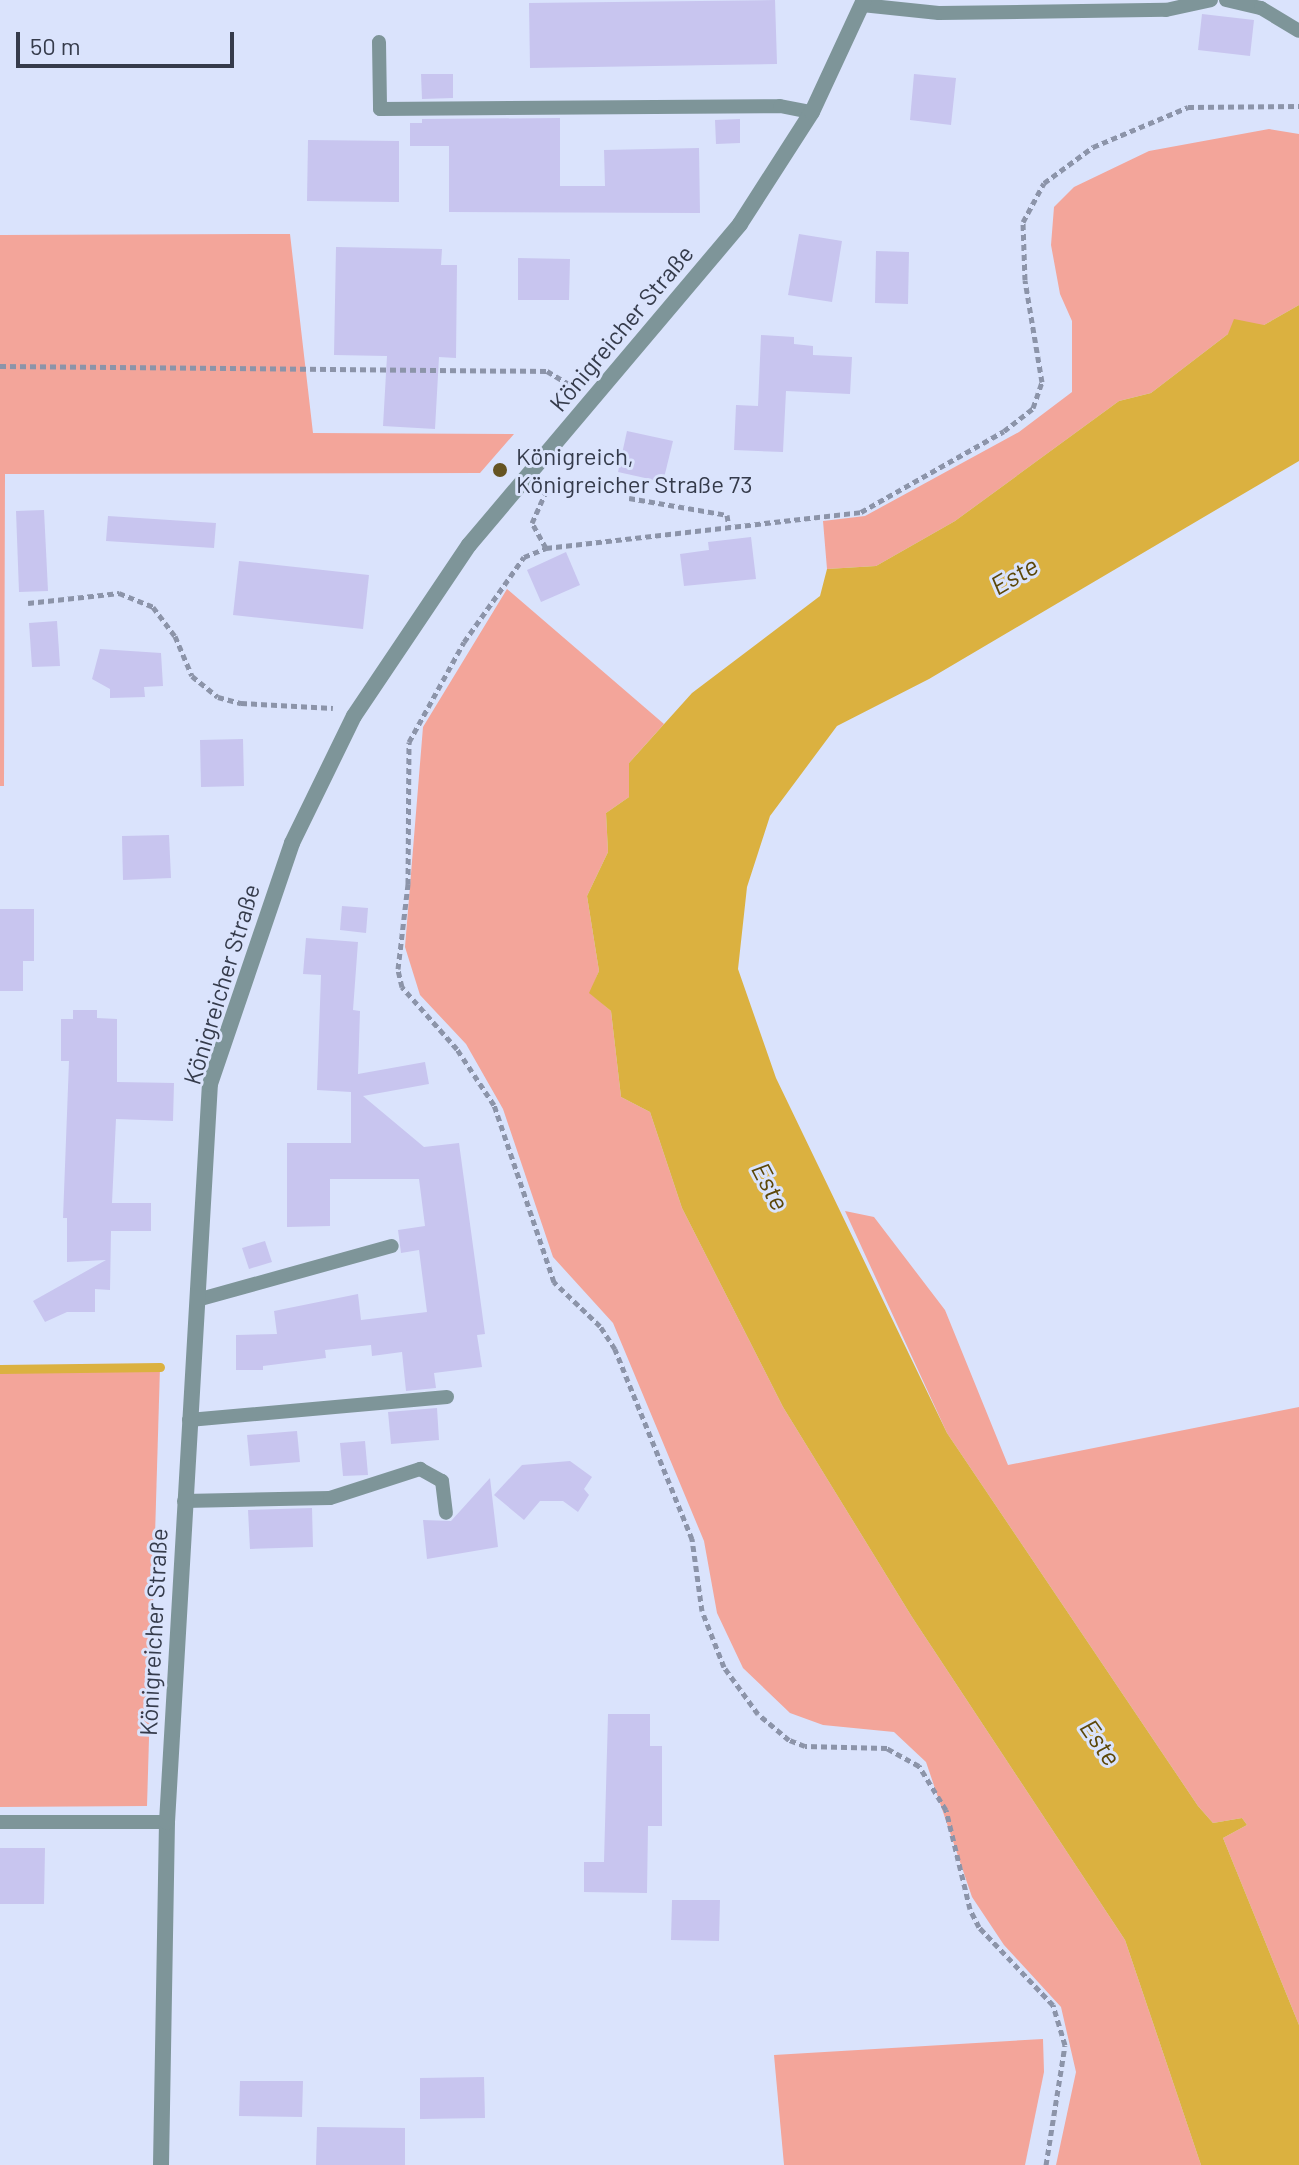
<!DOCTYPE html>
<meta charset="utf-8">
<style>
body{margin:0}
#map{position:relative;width:1299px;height:2165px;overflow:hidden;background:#dae3fc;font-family:Barlow,sans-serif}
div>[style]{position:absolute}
.green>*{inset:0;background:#f3a59a}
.water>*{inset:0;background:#dbb140}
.stream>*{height:9px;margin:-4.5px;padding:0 4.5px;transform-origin:4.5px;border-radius:4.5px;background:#dbb140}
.building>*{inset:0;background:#c8c5ef}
.path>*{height:5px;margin-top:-2.5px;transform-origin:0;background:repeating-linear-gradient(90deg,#8c94a9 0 6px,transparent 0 10px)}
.service>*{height:14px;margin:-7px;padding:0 7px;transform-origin:7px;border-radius:7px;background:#7e9599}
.tertiary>*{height:16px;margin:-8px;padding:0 8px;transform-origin:8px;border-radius:8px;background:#7e9599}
.dots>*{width:22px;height:22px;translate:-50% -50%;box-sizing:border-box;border:4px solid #dae3fc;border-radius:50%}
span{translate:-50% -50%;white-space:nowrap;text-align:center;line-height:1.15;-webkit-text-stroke:6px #dae3fc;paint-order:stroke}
.street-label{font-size:24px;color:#353b4b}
.poi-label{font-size:24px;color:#353b4b}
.left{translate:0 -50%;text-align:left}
.water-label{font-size:26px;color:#5c4708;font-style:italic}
.scale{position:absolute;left:16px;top:32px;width:218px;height:36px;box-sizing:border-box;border:4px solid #353b4b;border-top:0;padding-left:10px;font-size:24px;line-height:28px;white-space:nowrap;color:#353b4b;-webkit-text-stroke:6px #dae3fc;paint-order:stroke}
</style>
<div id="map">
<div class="green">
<i style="clip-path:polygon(1269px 129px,1299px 134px,1299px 305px,1264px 325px,1228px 334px,1151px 393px,1119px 401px,955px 521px,876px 566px,827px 569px,823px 521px,865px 516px,1019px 432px,1072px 392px,1072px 321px,1060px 294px,1051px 245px,1054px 207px,1074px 187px,1149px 151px)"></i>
<i style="clip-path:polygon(290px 234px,313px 433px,514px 434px,480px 473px,5px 474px,4px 786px,0 786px,0 235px)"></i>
<i style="clip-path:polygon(507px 589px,664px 724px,629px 763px,629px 797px,606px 813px,608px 852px,587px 896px,599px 971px,590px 993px,611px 1011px,621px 1097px,650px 1112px,682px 1208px,783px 1407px,912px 1617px,1125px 1940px,1201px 2165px,1056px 2165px,1076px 2072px,1061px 2007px,1004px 1945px,972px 1897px,926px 1762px,894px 1732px,823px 1725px,790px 1713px,743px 1668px,717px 1613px,704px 1541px,613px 1323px,553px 1257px,503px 1109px,466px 1044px,420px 995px,405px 947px,423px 727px)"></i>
<i style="clip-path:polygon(845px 1211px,874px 1217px,945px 1310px,1008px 1465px,1299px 1407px,1299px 2025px,1223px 1838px,1247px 1825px,1242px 1818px,1213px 1823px,1198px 1806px,947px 1433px)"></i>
<i style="clip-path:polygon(0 1365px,160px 1367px,147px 1806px,0 1807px)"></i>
<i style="clip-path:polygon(1043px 2039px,1044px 2072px,1025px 2165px,784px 2165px,774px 2055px)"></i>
</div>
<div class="water">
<i style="clip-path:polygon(1299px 305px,1299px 461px,929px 679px,837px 726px,770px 816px,747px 887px,738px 969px,776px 1078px,947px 1433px,1198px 1806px,1213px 1823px,1242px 1818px,1247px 1825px,1223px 1838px,1299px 2025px,1299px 2165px,1201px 2165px,1125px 1940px,912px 1617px,783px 1407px,682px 1208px,650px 1112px,621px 1097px,611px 1011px,589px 993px,599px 971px,587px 896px,608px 852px,606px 813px,629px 797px,629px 763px,692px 693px,820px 596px,827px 569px,876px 566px,955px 521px,1119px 401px,1151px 393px,1228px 334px,1234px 319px,1264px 325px)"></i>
</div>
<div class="stream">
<i style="left:0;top:1369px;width:160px;rotate:-0.7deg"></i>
</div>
<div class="building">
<i style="clip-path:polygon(775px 0,777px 64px,530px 68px,529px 3px)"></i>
<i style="clip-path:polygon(1202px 14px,1254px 20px,1250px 56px,1198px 50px)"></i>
<i style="clip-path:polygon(421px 74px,453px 74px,453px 98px,422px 99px)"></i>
<i style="clip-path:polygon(914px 74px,956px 78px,951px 125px,910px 120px)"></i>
<i style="clip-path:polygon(560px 118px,560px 186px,605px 186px,604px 150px,699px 148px,700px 213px,449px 212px,449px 146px,410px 146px,410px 123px,422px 123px,422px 119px)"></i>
<i style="clip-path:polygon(740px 119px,740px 143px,716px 144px,715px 120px)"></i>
<i style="clip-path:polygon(308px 140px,399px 141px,399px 202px,307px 201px)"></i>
<i style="clip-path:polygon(799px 234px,842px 241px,832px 302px,788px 295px)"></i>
<i style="clip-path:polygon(336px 247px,442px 249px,441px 265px,457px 265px,456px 358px,439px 357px,435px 429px,383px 426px,387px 356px,334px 355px)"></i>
<i style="clip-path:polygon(876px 251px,909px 252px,908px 304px,875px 303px)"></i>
<i style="clip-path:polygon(518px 258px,570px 259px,569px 300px,518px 300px)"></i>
<i style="clip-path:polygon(761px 335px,794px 337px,794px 344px,813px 346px,813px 355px,852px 357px,850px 394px,786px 391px,783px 452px,734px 450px,736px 405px,758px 406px)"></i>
<i style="clip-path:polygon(627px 431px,673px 441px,663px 482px,618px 472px)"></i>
<i style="clip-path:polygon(44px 510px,48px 591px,19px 592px,16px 511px)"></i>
<i style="clip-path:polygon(108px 516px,216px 523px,214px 548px,106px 541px)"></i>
<i style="clip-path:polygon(751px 537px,756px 579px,684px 586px,680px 554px,709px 550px,708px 542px)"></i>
<i style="clip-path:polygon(566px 552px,580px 585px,541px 602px,527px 570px)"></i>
<i style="clip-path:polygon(239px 561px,369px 575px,363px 629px,233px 615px)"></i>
<i style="clip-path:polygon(57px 621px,60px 666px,32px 667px,29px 623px)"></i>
<i style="clip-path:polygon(100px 649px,161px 653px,163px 686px,144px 687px,145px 697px,110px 698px,110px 689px,92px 679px)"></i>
<i style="clip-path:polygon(243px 739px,244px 786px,201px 787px,200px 740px)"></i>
<i style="clip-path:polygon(169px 835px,171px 878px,123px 880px,122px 836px)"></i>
<i style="clip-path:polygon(342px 906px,368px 908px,366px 933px,340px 930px)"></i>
<i style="clip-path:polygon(0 909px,34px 909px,34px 961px,23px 961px,23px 991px,0 991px)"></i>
<i style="clip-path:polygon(306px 938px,358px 942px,353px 1010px,360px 1011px,358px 1074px,425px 1062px,429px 1084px,363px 1096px,424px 1147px,459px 1143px,485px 1334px,477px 1335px,482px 1367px,434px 1373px,436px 1388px,406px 1391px,402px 1352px,372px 1356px,371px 1345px,325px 1350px,326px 1358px,263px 1366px,263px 1370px,236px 1370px,236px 1335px,277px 1334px,274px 1311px,358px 1294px,361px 1320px,427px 1312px,419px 1250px,401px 1253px,398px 1230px,425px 1226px,419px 1179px,330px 1179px,330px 1226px,287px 1227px,287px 1143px,351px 1143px,351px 1092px,317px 1090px,321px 975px,303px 974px)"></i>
<i style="clip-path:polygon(73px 1010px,97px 1010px,97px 1018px,117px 1019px,117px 1082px,174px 1083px,173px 1121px,116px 1119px,112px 1203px,151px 1203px,151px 1231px,111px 1231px,110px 1290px,95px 1289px,95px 1312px,67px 1312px,45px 1322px,33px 1301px,106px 1260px,67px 1262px,67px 1218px,63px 1218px,69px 1061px,61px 1061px,61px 1019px,73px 1019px)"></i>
<i style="clip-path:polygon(265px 1241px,272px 1262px,249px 1269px,242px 1248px)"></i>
<i style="clip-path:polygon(437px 1408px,439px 1440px,391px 1444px,388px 1412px)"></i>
<i style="clip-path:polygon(297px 1431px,300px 1462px,250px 1466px,247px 1435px)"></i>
<i style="clip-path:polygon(365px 1441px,368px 1475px,343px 1476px,340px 1443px)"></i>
<i style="clip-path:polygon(570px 1461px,592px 1477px,584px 1489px,589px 1495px,578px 1512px,563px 1501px,540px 1501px,524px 1520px,494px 1495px,522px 1465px)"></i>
<i style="clip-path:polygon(490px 1478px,498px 1547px,427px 1559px,423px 1520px,451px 1521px)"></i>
<i style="clip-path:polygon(312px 1508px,313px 1547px,250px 1549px,248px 1510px)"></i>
<i style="clip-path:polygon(608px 1714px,650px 1714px,650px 1746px,662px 1746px,662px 1826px,648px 1826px,647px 1893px,584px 1892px,584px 1862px,604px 1862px)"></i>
<i style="clip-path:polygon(0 1848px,45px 1848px,44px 1904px,0 1904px)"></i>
<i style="clip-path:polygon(672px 1900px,720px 1900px,719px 1941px,671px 1940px)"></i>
<i style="clip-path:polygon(484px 2077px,485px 2118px,420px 2119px,420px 2078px)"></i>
<i style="clip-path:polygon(240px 2081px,303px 2081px,302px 2117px,239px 2116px)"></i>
<i style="clip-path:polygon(317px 2127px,405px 2128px,405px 2165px,316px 2165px)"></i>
</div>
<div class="path">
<i style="left:0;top:366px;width:547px;rotate:0.52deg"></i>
<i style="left:547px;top:371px;width:33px;rotate:31deg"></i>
<i style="left:629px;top:498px;width:99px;rotate:9.8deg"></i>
<i style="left:727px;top:515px;width:12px;rotate:81deg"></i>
<i style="left:546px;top:548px;width:29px;rotate:-119deg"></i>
<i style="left:532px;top:523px;width:34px;rotate:-66deg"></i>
<i style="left:28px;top:603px;width:92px;rotate:-6.3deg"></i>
<i style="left:119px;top:593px;width:37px;rotate:22deg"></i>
<i style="left:153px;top:607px;width:36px;rotate:53deg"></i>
<i style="left:175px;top:636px;width:43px;rotate:67deg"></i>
<i style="left:192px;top:676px;width:33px;rotate:39deg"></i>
<i style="left:218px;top:697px;width:24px;rotate:15deg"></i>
<i style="left:241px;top:703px;width:92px;rotate:3.1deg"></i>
<i style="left:1046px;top:2165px;width:121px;rotate:-81deg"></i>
<i style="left:1065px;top:2045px;width:42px;rotate:-106.7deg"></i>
<i style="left:1053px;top:2005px;width:108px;rotate:-133.5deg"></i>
<i style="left:979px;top:1927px;width:20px;rotate:-117deg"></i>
<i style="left:970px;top:1909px;width:102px;rotate:-103.6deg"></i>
<i style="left:946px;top:1810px;width:52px;rotate:-121.5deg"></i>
<i style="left:919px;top:1766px;width:37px;rotate:-151deg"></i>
<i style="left:887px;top:1748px;width:82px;rotate:-178.6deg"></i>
<i style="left:805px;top:1746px;width:17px;rotate:-159deg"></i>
<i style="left:789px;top:1740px;width:40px;rotate:-140deg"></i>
<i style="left:758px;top:1714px;width:58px;rotate:-125.9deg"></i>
<i style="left:724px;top:1667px;width:60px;rotate:-111.4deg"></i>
<i style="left:702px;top:1611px;width:73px;rotate:-97.9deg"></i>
<i style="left:692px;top:1539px;width:205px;rotate:-112.1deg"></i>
<i style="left:615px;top:1349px;width:27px;rotate:-123deg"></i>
<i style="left:600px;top:1326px;width:64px;rotate:-136.3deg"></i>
<i style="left:554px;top:1282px;width:187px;rotate:-108.7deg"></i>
<i style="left:494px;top:1105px;width:67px;rotate:-123.5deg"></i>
<i style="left:457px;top:1049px;width:83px;rotate:-131.6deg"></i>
<i style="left:402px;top:987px;width:18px;rotate:-103deg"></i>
<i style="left:398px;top:969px;width:86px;rotate:-83.3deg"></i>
<i style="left:408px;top:884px;width:142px;rotate:-89.6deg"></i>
<i style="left:409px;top:742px;width:114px;rotate:-61.2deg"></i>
<i style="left:464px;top:642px;width:104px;rotate:-54.8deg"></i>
<i style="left:524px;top:557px;width:24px;rotate:-22deg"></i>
<i style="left:546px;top:548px;width:317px;rotate:-6.5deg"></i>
<i style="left:861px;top:512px;width:164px;rotate:-29.5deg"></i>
<i style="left:1004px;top:431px;width:37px;rotate:-38deg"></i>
<i style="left:1033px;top:408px;width:28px;rotate:-71deg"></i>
<i style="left:1042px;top:382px;width:103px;rotate:-99.5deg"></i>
<i style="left:1025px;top:280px;width:58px;rotate:-92deg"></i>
<i style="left:1023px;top:222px;width:44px;rotate:-61.7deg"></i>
<i style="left:1044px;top:183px;width:61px;rotate:-36.3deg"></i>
<i style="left:1093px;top:147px;width:103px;rotate:-22.8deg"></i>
<i style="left:1188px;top:107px;width:111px;rotate:-0.5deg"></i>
</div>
<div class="service">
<i style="left:1226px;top:0;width:36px;rotate:13deg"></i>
<i style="left:1261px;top:8px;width:44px;rotate:31.2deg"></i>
<i style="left:862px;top:5px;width:77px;rotate:5.9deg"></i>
<i style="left:939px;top:13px;width:227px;rotate:-0.8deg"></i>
<i style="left:1166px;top:10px;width:46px;rotate:-12.5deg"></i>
<i style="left:379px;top:42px;width:67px;rotate:89.1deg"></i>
<i style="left:380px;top:109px;width:400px;rotate:-0.4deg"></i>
<i style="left:780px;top:106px;width:33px;rotate:11deg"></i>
<i style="left:197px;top:1300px;width:202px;rotate:-15.5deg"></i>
<i style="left:189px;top:1420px;width:259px;rotate:-5.1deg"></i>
<i style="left:184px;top:1501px;width:146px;rotate:-1.2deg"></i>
<i style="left:330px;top:1498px;width:95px;rotate:-17.9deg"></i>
<i style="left:420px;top:1469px;width:25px;rotate:29deg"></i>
<i style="left:442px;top:1481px;width:32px;rotate:83deg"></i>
<i style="left:0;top:1822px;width:167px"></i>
</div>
<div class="tertiary">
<i style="left:161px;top:2165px;width:343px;rotate:-89deg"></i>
<i style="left:167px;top:1822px;width:739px;rotate:-86.67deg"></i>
<i style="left:210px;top:1084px;width:255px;rotate:-71.2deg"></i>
<i style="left:292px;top:843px;width:141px;rotate:-64deg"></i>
<i style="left:354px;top:716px;width:206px;rotate:-56.1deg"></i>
<i style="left:469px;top:545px;width:420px;rotate:-49.8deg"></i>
<i style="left:740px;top:224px;width:133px;rotate:-57.3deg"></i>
<i style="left:812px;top:112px;width:123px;rotate:-65.1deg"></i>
</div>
<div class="dots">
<i style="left:500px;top:470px;background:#665422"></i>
</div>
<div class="street-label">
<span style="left:621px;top:328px;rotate:-50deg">Königreicher Straße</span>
<span style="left:221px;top:984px;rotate:-73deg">Königreicher Straße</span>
<span style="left:153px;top:1632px;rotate:-87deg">Königreicher Straße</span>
</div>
<div class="poi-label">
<span class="left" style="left:516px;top:470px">Königreich,<br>Königreicher Straße 73</span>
</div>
<div class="water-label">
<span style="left:1014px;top:575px;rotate:-30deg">Este</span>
<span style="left:771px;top:1186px;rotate:62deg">Este</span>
<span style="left:1101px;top:1742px;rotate:55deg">Este</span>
</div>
<div class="scale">50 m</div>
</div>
